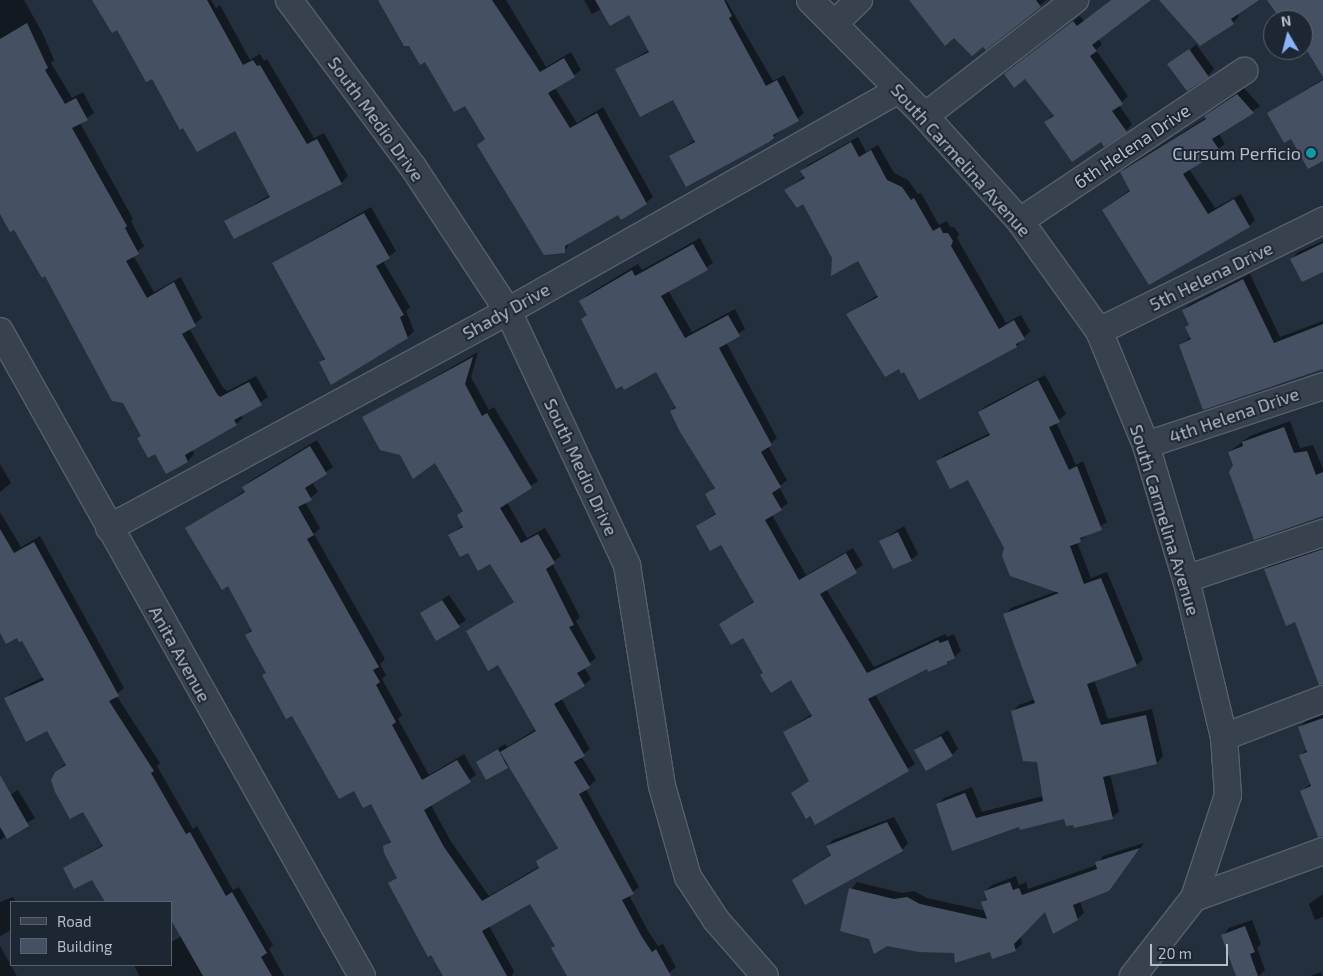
<!DOCTYPE html>
<style>
body{margin:0}
#map{position:relative;width:1323px;height:976px;overflow:hidden;background:#242f3e;font-family:"Exo 2",sans-serif}
div>[style]{position:absolute}
.shadow>*{inset:0;background:#0007}
.building>*{inset:0;background:#455162}
.roads{filter:drop-shadow(1px 0 #565f6c) drop-shadow(-1px 0 #565f6c) drop-shadow(0 1px #565f6c) drop-shadow(0 -1px #565f6c)}
.minor>*{height:26px;margin:-13px;padding:0 13px;transform-origin:13px;border-radius:13px;background:#38414e}
.dots>*{width:14px;height:14px;translate:-50% -50%;box-sizing:border-box;border:2px solid #1d2633;border-radius:50%}
span{translate:-50% -50%;white-space:nowrap;text-align:center;line-height:1.15;-webkit-text-stroke:4px #1d2633;paint-order:stroke}
.street-label{font-size:18px;color:#b4bcc9}
.poi-label{font-size:18px;color:#b4bcc9}
.right{translate:-100% -50%;text-align:right}
.legend{position:absolute;left:10px;top:901px;width:162px;height:65px;box-sizing:border-box;background:#1d2633;border:1px solid #59626f;margin:0;padding:6px 9px;list-style:none;font-size:15px;color:#b4bcc9}
.legend li{display:flex;align-items:center;gap:10px;height:25px}
.legend b{width:25px;border:1px solid #59626f}
.north{position:absolute;left:1263px;top:10px;width:50px;height:50px;box-sizing:border-box;background:#1d2633;border:1px solid #59626f;border-radius:50%;rotate:352deg;font-size:14px;font-weight:700;line-height:20px;text-align:center;color:#b4bcc9}
.north::after{content:'';display:block;margin:auto;width:18px;height:22px;background:#8ab4f8;clip-path:polygon(50% 0,100% 100%,50% 72%,0 100%)}
.scale{position:absolute;left:1150px;top:944px;width:78px;height:22px;box-sizing:border-box;border:2px solid #b4bcc9;border-top:0;padding-left:6px;font-size:15px;line-height:18px;white-space:nowrap;color:#b4bcc9;-webkit-text-stroke:4px #1d2633;paint-order:stroke}
</style>
<div id="map">
<div class="shadow">
<i style="clip-path:polygon(0 0,24px 0,43px 34px,54px 60px,51px 63px,72px 98px,83px 92px,94px 113px,80px 123px,133px 219px,131px 221px,144px 246px,133px 255px,154px 292px,181px 277px,202px 318px,189px 328px,223px 388px,228px 391px,256px 376px,268px 397px,241px 415px,243px 418px,236px 424px,192px 449px,194px 454px,188px 461px,167px 473px,46px 274px,0 212px)"></i>
<i style="clip-path:polygon(94px 0,211px 0,216px 8px,220px 5px,250px 60px,260px 54px,264px 61px,267px 59px,314px 138px,324px 133px,348px 176px,341px 183px,225px 222px,270px 195px,236px 129px,153px 77px)"></i>
<i style="clip-path:polygon(379px 0,506px 0,546px 67px,571px 52px,581px 70px,555px 88px,577px 123px,603px 107px,653px 197px,646px 203px,618px 213px,571px 241px,564px 252px,478px 145px,485px 138px,465px 104px,425px 61px)"></i>
<i style="clip-path:polygon(584px 0,726px 0,773px 81px,784px 75px,804px 113px,773px 137px,671px 156px,695px 140px,673px 99px,616px 70px,649px 50px,629px 13px,601px 9px,592px 14px)"></i>
<i style="clip-path:polygon(910px 0,1047px 0,984px 46px,955px 36px)"></i>
<i style="clip-path:polygon(1111px 0,1141px 0,1098px 39px,1102px 44px,1096px 50px,1128px 96px,1119px 105px,1132px 124px,1126px 131px,1101px 140px,1046px 122px,1054px 114px,1025px 77px,1006px 74px,1068px 25px,1080px 16px,1084px 21px)"></i>
<i style="clip-path:polygon(1161px 0,1257px 0,1237px 13px,1239px 16px,1233px 23px)"></i>
<i style="clip-path:polygon(1196px 44px,1214px 69px,1208px 76px,1186px 54px)"></i>
<i style="clip-path:polygon(1323px 79px,1323px 159px,1292px 138px,1269px 113px)"></i>
<i style="clip-path:polygon(1244px 88px,1260px 106px,1219px 134px,1225px 144px,1189px 169px,1215px 208px,1241px 194px,1255px 220px,1249px 226px,1103px 210px,1131px 189px,1121px 172px,1128px 166px,1207px 117px,1212px 110px)"></i>
<i style="clip-path:polygon(858px 137px,866px 152px,878px 145px,894px 173px,908px 180px,918px 194px,921px 193px,939px 225px,947px 221px,950px 227px,954px 227px,959px 234px,957px 238px,1006px 323px,1021px 315px,1030px 331px,1017px 346px,905px 370px,847px 314px,878px 295px,858px 260px,833px 258px,803px 202px,786px 190px,805px 176px,802px 171px,808px 165px)"></i>
<i style="clip-path:polygon(371px 207px,396px 251px,383px 261px,410px 307px,406px 311px,414px 331px,408px 337px,320px 362px,325px 357px,273px 263px)"></i>
<i style="clip-path:polygon(700px 238px,713px 263px,668px 290px,692px 332px,735px 309px,745px 329px,726px 342px,777px 438px,768px 446px,787px 480px,779px 487px,788px 503px,772px 515px,806px 575px,853px 548px,863px 565px,826px 589px,874px 667px,945px 634px,947px 637px,954px 634px,961px 651px,947px 663px,927px 667px,875px 694px,915px 764px,815px 824px,792px 793px,810px 780px,784px 732px,812px 714px,792px 679px,764px 672px,743px 636px,721px 624px,754px 601px,721px 543px,697px 526px,717px 512px,707px 494px,715px 487px,671px 411px,676px 406px,656px 371px,582px 319px,588px 314px,581px 301px,587px 295px,638px 264px,642px 270px)"></i>
<i style="clip-path:polygon(1323px 241px,1323px 271px,1292px 259px,1298px 252px)"></i>
<i style="clip-path:polygon(1250px 274px,1280px 337px,1323px 321px,1323px 369px,1180px 345px,1191px 337px,1186px 327px,1190px 324px,1183px 310px,1190px 304px)"></i>
<i style="clip-path:polygon(478px 352px,471px 377px,489px 410px,494px 407px,538px 481px,507px 502px,527px 538px,545px 528px,561px 556px,552px 563px,580px 617px,576px 621px,596px 658px,584px 667px,591px 679px,585px 684px,573px 668px,585px 685px,561px 698px,590px 749px,581px 756px,596px 780px,586px 789px,639px 887px,629px 895px,648px 931px,658px 946px,663px 944px,676px 967px,665px 976px,568px 976px,552px 948px,556px 945px,531px 902px,489px 926px,514px 971px,512px 976px,444px 976px,390px 884px,398px 876px,384px 847px,392px 839px,371px 802px,354px 789px,263px 676px,267px 672px,246px 635px,252px 629px,229px 584px,187px 528px,246px 490px,244px 487px,250px 481px,317px 440px,333px 467px,312px 482px,318px 492px,305px 502px,320px 528px,314px 534px,385px 659px,380px 664px,386px 675px,382px 679px,402px 715px,398px 719px,429px 775px,464px 754px,476px 775px,431px 805px,450px 840px,489px 896px,540px 866px,537px 862px,558px 847px,510px 765px,477px 762px,505px 744px,507px 747px,536px 729px,499px 664px,468px 631px,515px 601px,490px 562px,450px 535px,463px 525px,458px 515px,463px 510px,436px 461px,401px 454px,363px 418px)"></i>
<i style="clip-path:polygon(1045px 375px,1066px 414px,1056px 422px,1076px 465px,1083px 461px,1107px 522px,1077px 542px,1091px 578px,1107px 572px,1143px 659px,1137px 665px,1094px 680px,1108px 719px,1152px 709px,1163px 756px,1157px 763px,1110px 774px,1119px 811px,1113px 817px,1065px 817px,1020px 825px,952px 850px,938px 804px,944px 798px,972px 787px,982px 812px,1043px 796px,1038px 761px,1012px 712px,1019px 705px,1035px 699px,1005px 615px,1011px 608px,1057px 591px,1006px 548px,969px 479px,938px 462px,944px 455px,990px 433px,979px 412px,986px 406px)"></i>
<i style="clip-path:polygon(1290px 421px,1300px 448px,1313px 445px,1323px 469px,1323px 514px,1234px 465px,1229px 452px,1250px 436px)"></i>
<i style="clip-path:polygon(0 464px,11px 483px,0 492px)"></i>
<i style="clip-path:polygon(0 512px,21px 547px,40px 536px,124px 688px,116px 695px,160px 763px,157px 766px,193px 829px,197px 826px,233px 890px,239px 887px,273px 945px,269px 949px,284px 976px,139px 976px,134px 965px,171px 965px,171px 942px,182px 936px,171px 902px,163px 902px,161px 898px,154px 902px,106px 902px,92px 878px,65px 868px,104px 844px,84px 810px,56px 772px,66px 763px,47px 730px,6px 698px,12px 692px,44px 677px,22px 639px,0 634px)"></i>
<i style="clip-path:polygon(904px 526px,918px 554px,911px 560px,881px 541px)"></i>
<i style="clip-path:polygon(1323px 545px,1323px 670px,1266px 569px,1272px 562px)"></i>
<i style="clip-path:polygon(449px 595px,466px 620px,437px 640px,422px 613px)"></i>
<i style="clip-path:polygon(1323px 715px,1323px 829px,1302px 791px,1311px 783px,1300px 756px,1307px 749px,1299px 728px,1306px 721px)"></i>
<i style="clip-path:polygon(948px 730px,958px 749px,952px 755px,916px 750px)"></i>
<i style="clip-path:polygon(18px 790px,35px 818px,0 840px,0 801px)"></i>
<i style="clip-path:polygon(894px 817px,908px 843px,902px 850px,793px 881px,831px 854px,827px 846px,833px 840px)"></i>
<i style="clip-path:polygon(1144px 843px,1109px 889px,1080px 901px,1084px 913px,1077px 919px,1045px 910px,1020px 936px,1022px 944px,1015px 950px,955px 952px,851px 889px,857px 882px,902px 893px,914px 891px,927px 898px,986px 911px,983px 902px,988px 897px,985px 891px,992px 885px,1016px 876px,1019px 885px,1026px 882px,1028px 889px,1097px 865px,1103px 856px)"></i>
<i style="clip-path:polygon(1323px 894px,1323px 917px,1315px 920px,1309px 904px)"></i>
<i style="clip-path:polygon(13px 897px,16px 902px,11px 902px,11px 930px,0 936px,0 902px)"></i>
<i style="clip-path:polygon(1252px 920px,1261px 944px,1257px 948px,1265px 970px,1259px 976px,1237px 976px,1223px 935px,1229px 928px)"></i>
<i style="clip-path:polygon(0 946px,17px 976px,0 976px)"></i>
<i style="clip-path:polygon(1321px 972px,1322px 976px,1310px 976px)"></i>
</div>
<div class="building">
<i style="clip-path:polygon(92px 0,207px 0,243px 65px,253px 60px,257px 66px,260px 65px,307px 144px,317px 139px,342px 184px,234px 239px,224px 221px,270px 197px,235px 131px,197px 152px,183px 128px,180px 130px,152px 79px,146px 82px,117px 30px,112px 33px)"></i>
<i style="clip-path:polygon(378px 0,492px 0,540px 72px,564px 58px,575px 77px,548px 93px,570px 128px,597px 113px,647px 204px,621px 220px,618px 215px,565px 246px,565px 253px,544px 255px,477px 145px,485px 139px,465px 106px,454px 112px,425px 62px,420px 65px,409px 46px,404px 46px)"></i>
<i style="clip-path:polygon(595px 0,724px 0,732px 16px,729px 18px,766px 86px,777px 80px,799px 121px,773px 135px,774px 138px,769px 142px,686px 187px,669px 156px,695px 142px,673px 100px,640px 117px,615px 69px,649px 52px,629px 15px,610px 26px)"></i>
<i style="clip-path:polygon(909px 0,1036px 0,1041px 7px,986px 50px,983px 47px,972px 56px,954px 38px,945px 46px)"></i>
<i style="clip-path:polygon(1111px 0,1151px 0,1092px 45px,1097px 51px,1090px 56px,1123px 104px,1112px 111px,1127px 132px,1104px 147px,1101px 142px,1072px 162px,1044px 122px,1054px 116px,1025px 79px,1014px 88px,1004px 74px,1060px 31px,1073px 21px,1077px 26px)"></i>
<i style="clip-path:polygon(1159px 0,1259px 0,1231px 19px,1234px 24px,1200px 46px)"></i>
<i style="clip-path:polygon(1267px 0,1323px 0,1323px 77px,1303px 44px,1303px 20px,1281px 20px)"></i>
<i style="clip-path:polygon(27px 23px,48px 68px,45px 70px,65px 104px,76px 98px,88px 120px,72px 128px,127px 226px,125px 228px,139px 254px,126px 261px,147px 298px,174px 282px,196px 326px,182px 334px,217px 394px,220px 397px,249px 382px,262px 405px,234px 420px,237px 425px,185px 455px,188px 462px,166px 474px,155px 454px,148px 458px,137px 438px,141px 436px,123px 403px,112px 401px,45px 276px,42px 278px,14px 230px,10px 232px,0 214px,0 39px)"></i>
<i style="clip-path:polygon(1189px 49px,1209px 77px,1187px 91px,1167px 64px)"></i>
<i style="clip-path:polygon(1323px 80px,1323px 161px,1308px 169px,1291px 139px,1284px 143px,1267px 113px)"></i>
<i style="clip-path:polygon(1237px 94px,1254px 113px,1212px 139px,1220px 151px,1183px 174px,1208px 214px,1234px 199px,1250px 227px,1149px 285px,1102px 210px,1130px 191px,1120px 172px,1206px 119px,1204px 116px)"></i>
<i style="clip-path:polygon(851px 142px,859px 157px,871px 150px,887px 180px,902px 187px,911px 200px,914px 198px,933px 231px,940px 227px,943px 233px,948px 233px,953px 241px,951px 246px,999px 329px,1014px 320px,1025px 339px,1016px 344px,1017px 347px,919px 400px,904px 372px,901px 374px,899px 369px,885px 377px,846px 314px,878px 297px,858px 261px,831px 276px,832px 258px,803px 204px,797px 208px,784px 190px,805px 178px,800px 171px)"></i>
<i style="clip-path:polygon(364px 213px,390px 258px,376px 266px,404px 315px,400px 317px,408px 338px,331px 385px,319px 362px,325px 359px,272px 263px)"></i>
<i style="clip-path:polygon(1323px 243px,1323px 272px,1302px 282px,1290px 259px)"></i>
<i style="clip-path:polygon(693px 244px,708px 270px,661px 296px,685px 338px,728px 315px,740px 336px,719px 348px,772px 445px,761px 452px,781px 487px,772px 493px,782px 510px,765px 520px,799px 580px,846px 553px,857px 573px,820px 594px,867px 673px,938px 640px,940px 643px,948px 640px,955px 658px,947px 662px,947px 664px,928px 672px,927px 669px,868px 699px,909px 771px,815px 825px,810px 816px,806px 819px,791px 793px,809px 781px,783px 732px,812px 716px,791px 680px,771px 693px,760px 675px,763px 673px,743px 638px,731px 645px,719px 624px,754px 602px,721px 545px,710px 551px,696px 526px,716px 514px,705px 494px,715px 488px,680px 432px,670px 411px,676px 408px,656px 372px,624px 390px,622px 386px,616px 389px,581px 319px,587px 315px,579px 301px,632px 270px,635px 276px)"></i>
<i style="clip-path:polygon(1243px 279px,1274px 343px,1323px 324px,1323px 369px,1203px 410px,1179px 345px,1191px 339px,1185px 327px,1189px 325px,1182px 310px)"></i>
<i style="clip-path:polygon(473px 357px,465px 384px,482px 416px,487px 413px,532px 488px,500px 508px,521px 543px,538px 534px,555px 563px,546px 569px,574px 625px,569px 627px,591px 665px,577px 673px,585px 686px,554px 704px,585px 756px,574px 762px,590px 788px,579px 794px,634px 894px,622px 900px,642px 937px,652px 952px,656px 949px,671px 976px,567px 976px,551px 948px,555px 946px,530px 904px,482px 931px,507px 976px,443px 976px,431px 955px,428px 957px,388px 883px,397px 878px,384px 853px,383px 846px,391px 842px,371px 804px,363px 808px,354px 791px,339px 799px,292px 716px,286px 719px,262px 675px,266px 673px,245px 635px,252px 631px,228px 586px,222px 590px,185px 528px,245px 492px,242px 487px,310px 446px,327px 474px,305px 488px,312px 500px,298px 507px,314px 535px,307px 539px,379px 667px,373px 670px,380px 682px,376px 685px,396px 722px,392px 725px,422px 780px,457px 760px,471px 782px,424px 810px,444px 847px,482px 901px,539px 868px,536px 861px,558px 848px,500px 752px,536px 731px,498px 665px,488px 671px,466px 631px,514px 602px,490px 564px,478px 571px,468px 553px,460px 557px,448px 535px,463px 527px,457px 515px,463px 511px,435px 463px,413px 479px,400px 455px,380px 450px,362px 417px)"></i>
<i style="clip-path:polygon(1038px 380px,1060px 422px,1049px 427px,1069px 470px,1077px 466px,1102px 530px,1080px 538px,1081px 542px,1070px 546px,1084px 584px,1101px 578px,1137px 666px,1087px 684px,1101px 725px,1146px 715px,1157px 764px,1103px 777px,1113px 819px,1074px 828px,1073px 825px,1066px 826px,1064px 819px,1020px 830px,1019px 827px,952px 851px,936px 804px,965px 793px,976px 818px,1043px 801px,1037px 762px,1023px 761px,1011px 711px,1035px 703px,1003px 614px,1059px 593px,1010px 576px,1002px 556px,1004px 548px,968px 480px,950px 489px,936px 461px,990px 435px,978px 412px)"></i>
<i style="clip-path:polygon(1284px 427px,1294px 453px,1307px 451px,1316px 475px,1323px 472px,1323px 516px,1254px 540px,1229px 472px,1233px 465px,1228px 452px,1243px 446px,1242px 442px)"></i>
<i style="clip-path:polygon(0 529px,14px 553px,34px 542px,119px 696px,109px 701px,154px 771px,151px 773px,186px 834px,190px 832px,226px 896px,232px 892px,267px 953px,261px 957px,272px 976px,203px 976px,171px 920px,171px 902px,105px 902px,92px 880px,74px 889px,63px 868px,103px 846px,83px 812px,70px 819px,55px 792px,51px 780px,55px 772px,66px 765px,47px 731px,26px 742px,4px 698px,44px 680px,22px 641px,19px 642px,17px 638px,6px 644px,0 633px)"></i>
<i style="clip-path:polygon(898px 532px,912px 561px,893px 569px,879px 541px)"></i>
<i style="clip-path:polygon(1323px 549px,1323px 684px,1319px 685px,1295px 622px,1286px 626px,1264px 569px)"></i>
<i style="clip-path:polygon(442px 600px,460px 627px,436px 641px,420px 613px)"></i>
<i style="clip-path:polygon(1323px 718px,1323px 836px,1318px 837px,1300px 791px,1311px 786px,1299px 755px,1307px 752px,1298px 727px)"></i>
<i style="clip-path:polygon(941px 736px,953px 756px,926px 771px,914px 750px)"></i>
<i style="clip-path:polygon(498px 749px,508px 768px,486px 780px,476px 762px)"></i>
<i style="clip-path:polygon(0 775px,29px 826px,7px 839px,0 827px)"></i>
<i style="clip-path:polygon(887px 822px,903px 851px,805px 905px,792px 880px,831px 855px,826px 846px)"></i>
<i style="clip-path:polygon(1140px 848px,1109px 891px,1073px 905px,1078px 920px,1053px 934px,1045px 912px,1014px 944px,1016px 951px,992px 959px,990px 952px,955px 963px,954px 953px,919px 952px,887px 946px,874px 954px,869px 939px,840px 931px,849px 888px,894px 899px,907px 897px,920px 904px,987px 919px,981px 902px,987px 900px,984px 891px,1010px 882px,1013px 890px,1019px 888px,1022px 895px,1097px 869px,1095px 862px)"></i>
<i style="clip-path:polygon(1245px 926px,1255px 952px,1250px 954px,1258px 976px,1236px 976px,1221px 935px)"></i>
</div>
<div class="roads">
<div class="minor">
<i style="left:289px;top:0;width:208px;rotate:53.4deg"></i>
<i style="left:413px;top:167px;width:173px;rotate:56.6deg"></i>
<i style="left:508px;top:311px;width:280px;rotate:64.9deg"></i>
<i style="left:627px;top:565px;width:224px;rotate:81deg"></i>
<i style="left:662px;top:786px;width:95px;rotate:74.1deg"></i>
<i style="left:688px;top:877px;width:51px;rotate:56.9deg"></i>
<i style="left:716px;top:920px;width:74px;rotate:48.8deg"></i>
<i style="left:810px;top:0;width:163px;rotate:45.2deg"></i>
<i style="left:925px;top:116px;width:142px;rotate:47.9deg"></i>
<i style="left:1020px;top:221px;width:135px;rotate:54.3deg"></i>
<i style="left:1099px;top:331px;width:123px;rotate:67.6deg"></i>
<i style="left:1146px;top:445px;width:140px;rotate:73.4deg"></i>
<i style="left:1186px;top:579px;width:163px;rotate:76.5deg"></i>
<i style="left:1224px;top:737px;width:58px;rotate:86.1deg"></i>
<i style="left:1228px;top:795px;width:108px;rotate:108.3deg"></i>
<i style="left:1194px;top:898px;width:99px;rotate:128deg"></i>
<i style="left:834px;top:24px;width:35px;rotate:-44deg"></i>
<i style="left:925px;top:116px;width:190px;rotate:-37.7deg"></i>
<i style="left:1020px;top:221px;width:270px;rotate:-33.8deg"></i>
<i style="left:0;top:331px;width:740px;rotate:60.7deg"></i>
<i style="left:1099px;top:331px;width:250px;rotate:-26.2deg"></i>
<i style="left:1146px;top:445px;width:187px;rotate:-18.4deg"></i>
<i style="left:109px;top:528px;width:454px;rotate:-28.5deg"></i>
<i style="left:508px;top:311px;width:449px;rotate:-29.5deg"></i>
<i style="left:1186px;top:579px;width:145px;rotate:-18.6deg"></i>
<i style="left:1224px;top:737px;width:106px;rotate:-21deg"></i>
<i style="left:1194px;top:898px;width:137px;rotate:-20deg"></i>
</div>
</div>
<div class="dots">
<i style="left:1311px;top:153px;background:#0f9aa8"></i>
</div>
<div class="street-label">
<span style="left:376px;top:119px;rotate:54deg">South Medio Drive</span>
<span style="left:1132px;top:146px;rotate:-34deg">6th Helena Drive</span>
<span style="left:961px;top:160px;rotate:48deg">South Carmelina Avenue</span>
<span style="left:1211px;top:276px;rotate:-26deg">5th Helena Drive</span>
<span style="left:506px;top:311px;rotate:-29deg">Shady Drive</span>
<span style="left:1234px;top:415px;rotate:-19deg">4th Helena Drive</span>
<span style="left:581px;top:467px;rotate:65deg">South Medio Drive</span>
<span style="left:1165px;top:520px;rotate:73deg">South Carmelina Avenue</span>
<span style="left:180px;top:654px;rotate:61deg">Anita Avenue</span>
</div>
<div class="poi-label">
<span class="right" style="left:1301px;top:153px">Cursum Perficio</span>
</div>
<ul class="legend">
<li><b style="height:6px;background:#38414e"></b>Road</li>
<li><b style="height:14px;background:#455162"></b>Building</li>
</ul>
<div class="north">N</div>
<div class="scale">20 m</div>
</div>
